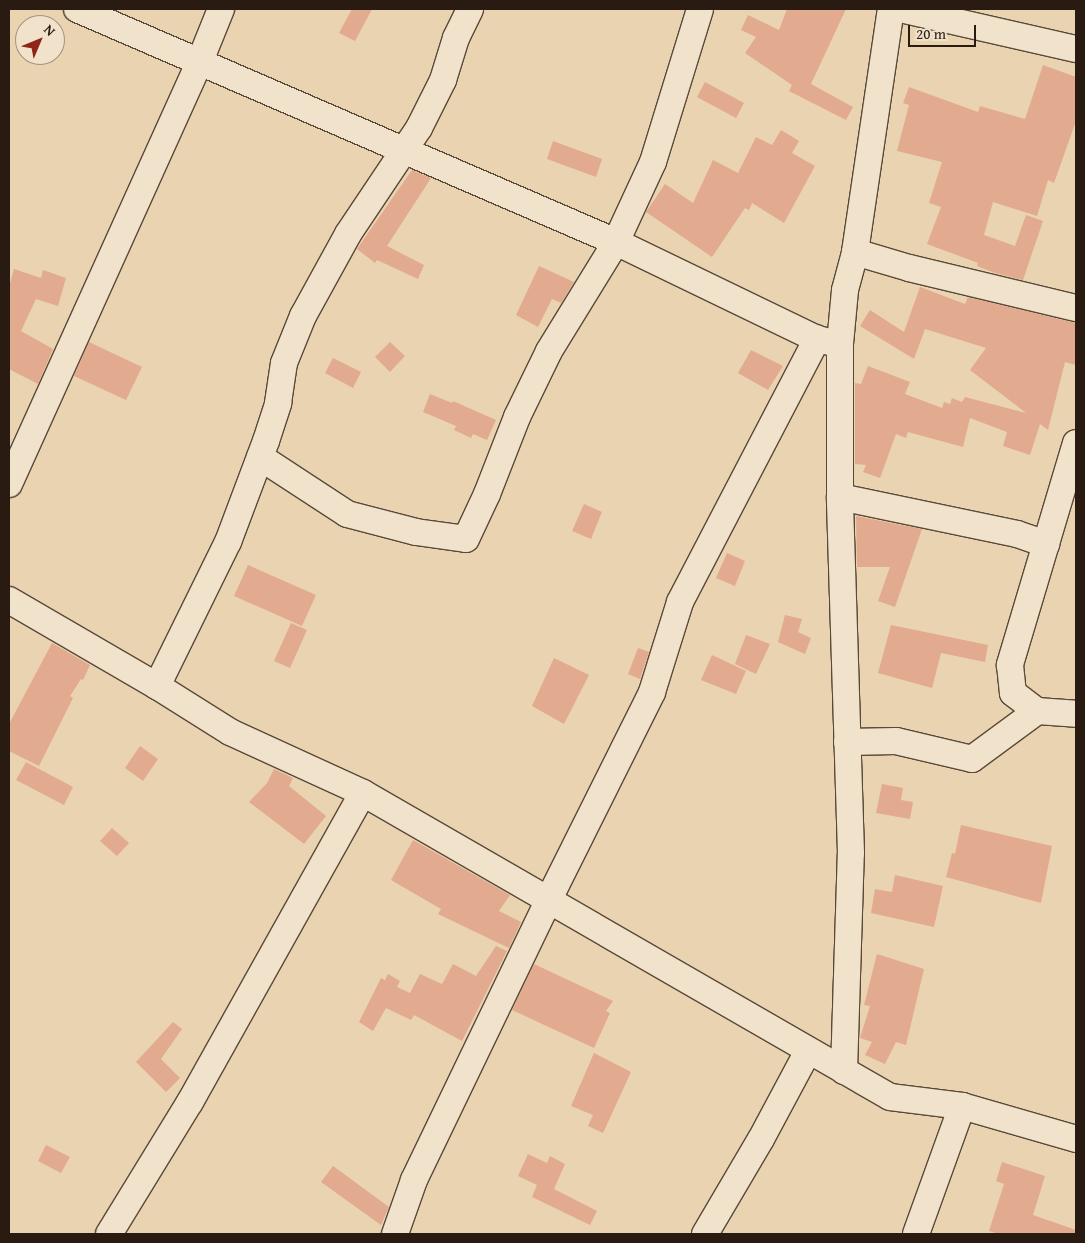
<!DOCTYPE html>
<style>
body{margin:0}
#map{position:relative;width:1085px;height:1243px;overflow:hidden;background:#ead3b1;font-family:"Gentium Book Plus",serif}
div>[style]{position:absolute}
.building>*{inset:0;background:#e2aa8f}
.roads{filter:drop-shadow(1px 0 #594939) drop-shadow(-1px 0 #594939) drop-shadow(0 1px #594939) drop-shadow(0 -1px #594939)}
.street>*{height:26px;margin:-13px;padding:0 13px;transform-origin:13px;border-radius:13px;background:#f1e2cc}
span{translate:-50% -50%;white-space:nowrap;text-align:center;line-height:1.15;-webkit-text-stroke:4px #f1e2cc;paint-order:stroke}
.frame{position:absolute;inset:0;border:10px solid #291b11;pointer-events:none}
.north{position:absolute;left:15px;top:15px;width:50px;height:50px;box-sizing:border-box;background:#f1e2cc;border:1px solid #a19281;border-radius:50%;rotate:45deg;font-size:14px;font-weight:700;line-height:20px;text-align:center;color:#291b11}
.north::after{content:'';display:block;margin:auto;width:18px;height:22px;background:#8f2418;clip-path:polygon(50% 0,100% 100%,50% 72%,0 100%)}
.scale{position:absolute;left:908px;top:25px;width:68px;height:22px;box-sizing:border-box;border:2px solid #291b11;border-top:0;padding-left:6px;font-size:15px;line-height:18px;white-space:nowrap;color:#291b11;-webkit-text-stroke:4px #f1e2cc;paint-order:stroke}
</style>
<div id="map">
<div class="building">
<i style="clip-path:polygon(352px 9px,372px 9px,355px 41px,339px 33px)"></i>
<i style="clip-path:polygon(787px 9px,846px 9px,811px 84px,853px 107px,846px 120px,789px 91px,792px 85px,745px 53px,756px 37px,741px 30px,748px 15px,779px 30px)"></i>
<i style="clip-path:polygon(1043px 65px,1076px 77px,1076px 121px,1054px 183px,1048px 180px,1037px 216px,993px 202px,984px 235px,1015px 246px,1026px 215px,1043px 221px,1023px 280px,995px 273px,977px 266px,978px 263px,927px 244px,941px 207px,929px 203px,942px 162px,897px 151px,909px 105px,903px 103px,909px 87px,978px 112px,980px 106px,1025px 119px)"></i>
<i style="clip-path:polygon(705px 82px,744px 103px,736px 118px,697px 97px)"></i>
<i style="clip-path:polygon(781px 130px,799px 141px,792px 153px,815px 166px,784px 223px,752px 203px,749px 210px,745px 208px,712px 257px,646px 212px,665px 184px,693px 203px,713px 160px,738px 173px,756px 137px,772px 145px)"></i>
<i style="clip-path:polygon(553px 141px,602px 159px,596px 177px,547px 159px)"></i>
<i style="clip-path:polygon(412px 170px,431px 178px,387px 246px,424px 265px,418px 279px,377px 260px,375px 263px,357px 249px)"></i>
<i style="clip-path:polygon(539px 266px,574px 282px,561px 303px,552px 299px,538px 327px,516px 315px)"></i>
<i style="clip-path:polygon(14px 269px,41px 278px,43px 270px,66px 278px,58px 306px,36px 299px,21px 331px,53px 349px,38px 384px,9px 369px,9px 287px)"></i>
<i style="clip-path:polygon(920px 287px,965px 304px,968px 297px,1076px 323px,1076px 365px,1065px 362px,1048px 430px,1040px 424px,1030px 455px,1003px 446px,1007px 432px,970px 418px,963px 447px,908px 432px,906px 438px,896px 434px,880px 478px,863px 472px,866px 465px,855px 464px,855px 383px,861px 384px,868px 366px,910px 382px,905px 394px,942px 408px,944px 402px,950px 404px,952px 398px,962px 402px,965px 397px,1026px 413px,970px 370px,986px 348px,925px 329px,914px 359px,860px 326px,870px 310px,904px 332px)"></i>
<i style="clip-path:polygon(89px 342px,142px 367px,126px 400px,74px 376px)"></i>
<i style="clip-path:polygon(390px 342px,405px 356px,390px 372px,375px 357px)"></i>
<i style="clip-path:polygon(751px 350px,783px 366px,768px 390px,738px 373px)"></i>
<i style="clip-path:polygon(333px 358px,361px 372px,353px 388px,325px 373px)"></i>
<i style="clip-path:polygon(430px 394px,452px 403px,453px 401px,496px 420px,487px 440px,473px 434px,471px 438px,454px 430px,456px 426px,423px 412px)"></i>
<i style="clip-path:polygon(584px 504px,602px 512px,591px 539px,572px 531px)"></i>
<i style="clip-path:polygon(856px 516px,922px 529px,895px 607px,878px 601px,890px 567px,857px 567px)"></i>
<i style="clip-path:polygon(727px 553px,745px 561px,735px 586px,716px 578px)"></i>
<i style="clip-path:polygon(248px 565px,316px 595px,302px 626px,234px 596px)"></i>
<i style="clip-path:polygon(785px 615px,802px 619px,798px 632px,811px 638px,805px 654px,778px 642px)"></i>
<i style="clip-path:polygon(291px 623px,307px 630px,290px 668px,274px 661px)"></i>
<i style="clip-path:polygon(891px 625px,988px 645px,985px 662px,941px 653px,932px 688px,878px 673px)"></i>
<i style="clip-path:polygon(746px 635px,770px 644px,756px 674px,735px 664px)"></i>
<i style="clip-path:polygon(52px 643px,90px 665px,83px 680px,81px 679px,70px 696px,73px 698px,39px 766px,9px 751px,9px 724px)"></i>
<i style="clip-path:polygon(638px 648px,649px 652px,640px 679px,628px 674px)"></i>
<i style="clip-path:polygon(712px 655px,746px 671px,736px 694px,701px 680px)"></i>
<i style="clip-path:polygon(554px 658px,589px 675px,564px 724px,532px 706px)"></i>
<i style="clip-path:polygon(140px 746px,158px 759px,143px 781px,125px 768px)"></i>
<i style="clip-path:polygon(26px 762px,73px 787px,64px 805px,16px 780px)"></i>
<i style="clip-path:polygon(274px 769px,293px 778px,289px 786px,326px 816px,304px 844px,249px 802px,267px 783px)"></i>
<i style="clip-path:polygon(882px 784px,903px 788px,901px 800px,913px 802px,910px 819px,876px 813px)"></i>
<i style="clip-path:polygon(961px 825px,1052px 846px,1041px 903px,946px 877px,952px 853px,955px 854px)"></i>
<i style="clip-path:polygon(112px 828px,129px 843px,117px 856px,100px 841px)"></i>
<i style="clip-path:polygon(413px 840px,510px 895px,499px 911px,521px 922px,509px 948px,438px 914px,441px 909px,391px 880px)"></i>
<i style="clip-path:polygon(895px 875px,943px 886px,934px 927px,871px 913px,875px 889px,892px 892px)"></i>
<i style="clip-path:polygon(496px 946px,507px 951px,462px 1041px,414px 1015px,411px 1020px,386px 1008px,373px 1031px,359px 1022px,381px 978px,385px 980px,388px 974px,400px 981px,397px 987px,410px 993px,420px 974px,442px 984px,453px 964px,476px 976px)"></i>
<i style="clip-path:polygon(877px 954px,924px 969px,906px 1045px,896px 1042px,885px 1064px,865px 1055px,872px 1042px,860px 1038px,870px 1006px,864px 1005px)"></i>
<i style="clip-path:polygon(534px 964px,613px 1001px,606px 1011px,610px 1013px,594px 1048px,512px 1010px)"></i>
<i style="clip-path:polygon(173px 1022px,182px 1029px,161px 1059px,180px 1078px,166px 1092px,136px 1062px)"></i>
<i style="clip-path:polygon(594px 1053px,631px 1072px,603px 1133px,588px 1126px,593px 1115px,571px 1106px)"></i>
<i style="clip-path:polygon(46px 1145px,70px 1157px,61px 1173px,38px 1161px)"></i>
<i style="clip-path:polygon(528px 1154px,547px 1163px,550px 1156px,565px 1164px,554px 1189px,597px 1211px,590px 1225px,532px 1197px,537px 1185px,518px 1176px)"></i>
<i style="clip-path:polygon(1002px 1162px,1045px 1176px,1033px 1215px,1076px 1230px,1076px 1234px,999px 1234px,989px 1231px,1004px 1184px,996px 1181px)"></i>
<i style="clip-path:polygon(333px 1166px,389px 1207px,381px 1225px,321px 1182px)"></i>
</div>
<div class="roads">
<div class="street">
<i style="left:77px;top:9px;width:587px;rotate:23.38deg"></i>
<i style="left:616px;top:242px;width:223px;rotate:25.8deg"></i>
<i style="left:817px;top:339px;width:18px;rotate:13deg"></i>
<i style="left:900px;top:9px;width:180px;rotate:12.8deg"></i>
<i style="left:855px;top:252px;width:56px;rotate:16.5deg"></i>
<i style="left:909px;top:268px;width:172px;rotate:13.5deg"></i>
<i style="left:1076px;top:443px;width:232px;rotate:106.6deg"></i>
<i style="left:1010px;top:665px;width:28px;rotate:84deg"></i>
<i style="left:1013px;top:693px;width:30px;rotate:37deg"></i>
<i style="left:1037px;top:711px;width:39px;rotate:4deg"></i>
<i style="left:260px;top:457px;width:104px;rotate:33.2deg"></i>
<i style="left:347px;top:514px;width:71px;rotate:14.6deg"></i>
<i style="left:416px;top:532px;width:50px;rotate:8deg"></i>
<i style="left:466px;top:539px;width:50px;rotate:-65deg"></i>
<i style="left:487px;top:494px;width:83px;rotate:-68.7deg"></i>
<i style="left:517px;top:417px;width:73px;rotate:-64.1deg"></i>
<i style="left:549px;top:351px;width:128px;rotate:-58.4deg"></i>
<i style="left:616px;top:242px;width:88px;rotate:-65.2deg"></i>
<i style="left:653px;top:162px;width:160px;rotate:-72.9deg"></i>
<i style="left:9px;top:484px;width:464px;rotate:-65.7deg"></i>
<i style="left:200px;top:61px;width:56px;rotate:-68deg"></i>
<i style="left:840px;top:497px;width:181px;rotate:11.8deg"></i>
<i style="left:1017px;top:534px;width:31px;rotate:19deg"></i>
<i style="left:9px;top:600px;width:171px;rotate:30.2deg"></i>
<i style="left:157px;top:686px;width:86px;rotate:32.2deg"></i>
<i style="left:230px;top:732px;width:146px;rotate:24.6deg"></i>
<i style="left:363px;top:793px;width:608px;rotate:29.98deg"></i>
<i style="left:890px;top:1097px;width:73px;rotate:7.1deg"></i>
<i style="left:962px;top:1106px;width:119px;rotate:16.1deg"></i>
<i style="left:157px;top:686px;width:161px;rotate:-63.8deg"></i>
<i style="left:228px;top:542px;width:108px;rotate:-69.4deg"></i>
<i style="left:266px;top:441px;width:40px;rotate:-72deg"></i>
<i style="left:278px;top:403px;width:40px;rotate:-81.5deg"></i>
<i style="left:284px;top:363px;width:51px;rotate:-68deg"></i>
<i style="left:303px;top:316px;width:94px;rotate:-61.2deg"></i>
<i style="left:348px;top:234px;width:128px;rotate:-56.2deg"></i>
<i style="left:419px;top:128px;width:54px;rotate:-63.4deg"></i>
<i style="left:443px;top:80px;width:44px;rotate:-72.8deg"></i>
<i style="left:456px;top:38px;width:32px;rotate:-64deg"></i>
<i style="left:847px;top:742px;width:49px;rotate:-1.2deg"></i>
<i style="left:896px;top:741px;width:78px;rotate:13.3deg"></i>
<i style="left:972px;top:759px;width:81px;rotate:-36.4deg"></i>
<i style="left:844px;top:1071px;width:218px;rotate:-88.2deg"></i>
<i style="left:851px;top:853px;width:356px;rotate:-91.8deg"></i>
<i style="left:840px;top:497px;width:153px;rotate:-90deg"></i>
<i style="left:840px;top:344px;width:54px;rotate:-84.7deg"></i>
<i style="left:845px;top:290px;width:39px;rotate:-75deg"></i>
<i style="left:855px;top:252px;width:246px;rotate:-81.6deg"></i>
<i style="left:109px;top:1234px;width:155px;rotate:-58.5deg"></i>
<i style="left:190px;top:1102px;width:354px;rotate:-60.8deg"></i>
<i style="left:395px;top:1234px;width:57px;rotate:-70.6deg"></i>
<i style="left:414px;top:1180px;width:310px;rotate:-64.3deg"></i>
<i style="left:548px;top:901px;width:233px;rotate:-63.5deg"></i>
<i style="left:652px;top:692px;width:94px;rotate:-72.7deg"></i>
<i style="left:680px;top:602px;width:297px;rotate:-62.5deg"></i>
<i style="left:705px;top:1234px;width:110px;rotate:-59.5deg"></i>
<i style="left:761px;top:1139px;width:100px;rotate:-61.9deg"></i>
<i style="left:916px;top:1234px;width:136px;rotate:-70.2deg"></i>
</div>
</div>
<div class="frame"></div>
<div class="north">N</div>
<div class="scale">20 m</div>
</div>
